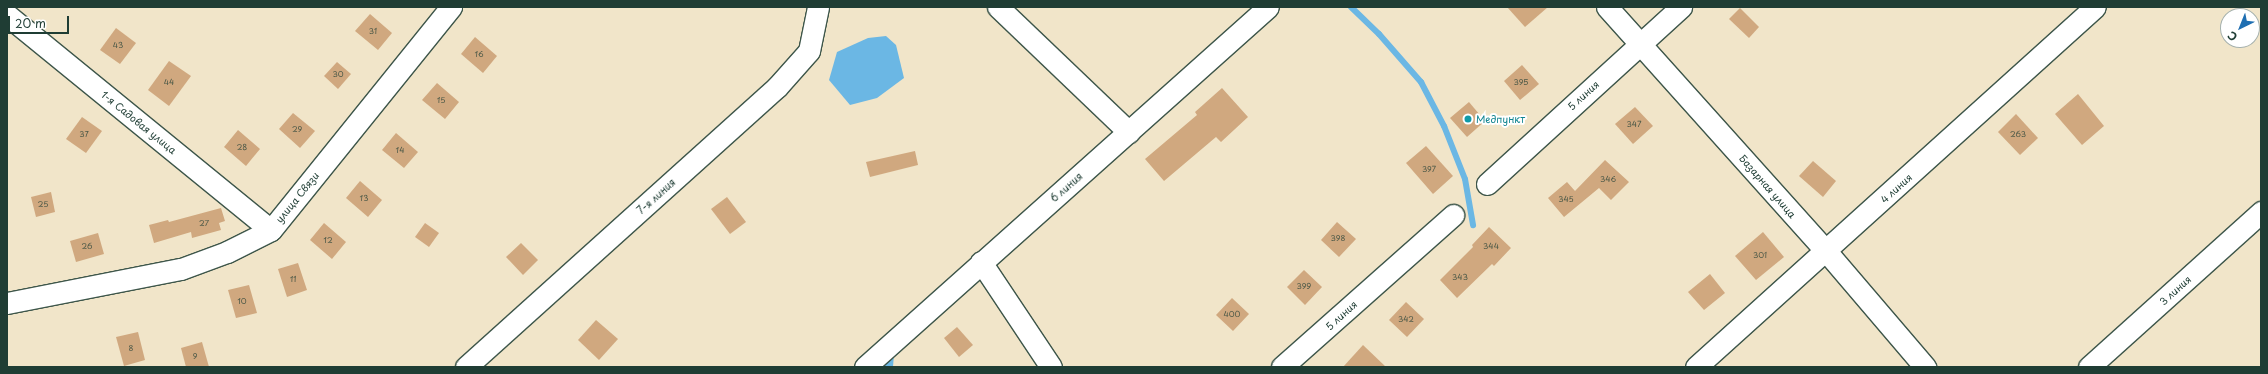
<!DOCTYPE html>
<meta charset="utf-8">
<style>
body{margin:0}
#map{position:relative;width:2268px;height:374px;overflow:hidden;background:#f1e5c9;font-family:"Playpen Sans",sans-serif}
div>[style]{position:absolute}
.water>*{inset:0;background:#6bb7e4}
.stream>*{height:6px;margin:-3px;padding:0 3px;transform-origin:3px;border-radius:3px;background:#6bb7e4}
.building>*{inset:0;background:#d0a87f}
.roads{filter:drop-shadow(1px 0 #3e564a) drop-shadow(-1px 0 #3e564a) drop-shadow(0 1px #3e564a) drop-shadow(0 -1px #3e564a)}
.minor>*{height:21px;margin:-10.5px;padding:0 10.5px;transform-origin:10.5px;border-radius:10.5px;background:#fff}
.dots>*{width:11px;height:11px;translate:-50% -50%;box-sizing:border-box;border:2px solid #fff;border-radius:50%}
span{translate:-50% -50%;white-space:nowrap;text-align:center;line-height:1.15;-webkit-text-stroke:4px #fff;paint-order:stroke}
.number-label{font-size:8px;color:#4b5847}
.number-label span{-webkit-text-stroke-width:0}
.street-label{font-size:10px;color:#1f3d34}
.culture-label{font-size:10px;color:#0d838f}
.left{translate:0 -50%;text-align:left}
.frame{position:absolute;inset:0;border:8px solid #1f3d34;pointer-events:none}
.north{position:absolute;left:2220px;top:8px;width:40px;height:40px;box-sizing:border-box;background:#fff;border:1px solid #a5b1ae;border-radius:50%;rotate:223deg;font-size:11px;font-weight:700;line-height:16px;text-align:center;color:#1f3d34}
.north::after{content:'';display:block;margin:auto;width:14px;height:18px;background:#1f6fb2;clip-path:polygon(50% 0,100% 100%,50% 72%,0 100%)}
.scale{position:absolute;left:8px;top:16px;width:61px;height:18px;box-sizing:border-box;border:2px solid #1f3d34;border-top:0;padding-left:5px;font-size:12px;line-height:14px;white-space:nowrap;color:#1f3d34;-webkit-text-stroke:3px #fff;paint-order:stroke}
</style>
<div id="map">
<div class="water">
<i style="clip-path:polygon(886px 36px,896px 45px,904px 78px,877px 98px,850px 105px,829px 80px,837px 52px,868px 38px)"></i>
<i style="clip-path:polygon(894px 354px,893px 367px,868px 367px)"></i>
</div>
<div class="stream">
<i style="left:1351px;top:7px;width:39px;rotate:44deg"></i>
<i style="left:1379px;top:34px;width:64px;rotate:48.8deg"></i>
<i style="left:1421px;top:82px;width:50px;rotate:62.4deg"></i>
<i style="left:1444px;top:126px;width:57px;rotate:68.4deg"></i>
<i style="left:1465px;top:179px;width:47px;rotate:80.1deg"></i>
</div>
<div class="building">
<i style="clip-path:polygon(1507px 7px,1548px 7px,1525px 27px)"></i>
<i style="clip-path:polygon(1740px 8px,1759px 27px,1749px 38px,1729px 19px)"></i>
<i style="clip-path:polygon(370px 14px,392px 33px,378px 50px,355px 31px)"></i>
<i style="clip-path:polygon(116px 28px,136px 43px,120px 64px,100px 50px)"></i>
<i style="clip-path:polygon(475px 37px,497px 56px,483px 73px,461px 54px)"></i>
<i style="clip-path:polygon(169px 61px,191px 76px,169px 106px,148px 90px)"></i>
<i style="clip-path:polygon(337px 62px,351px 74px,338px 89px,324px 76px)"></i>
<i style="clip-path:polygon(1522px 65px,1539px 84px,1520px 100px,1504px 81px)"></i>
<i style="clip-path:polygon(437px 83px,459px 102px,445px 119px,422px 100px)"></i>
<i style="clip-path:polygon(1222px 88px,1248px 117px,1221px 142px,1216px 137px,1164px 181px,1145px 159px,1197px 115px,1195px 112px)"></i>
<i style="clip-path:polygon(2078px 94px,2104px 126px,2082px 145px,2055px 114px)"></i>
<i style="clip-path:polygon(1469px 102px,1485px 121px,1467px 137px,1450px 118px)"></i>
<i style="clip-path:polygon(1635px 107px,1653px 126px,1633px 144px,1615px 124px)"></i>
<i style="clip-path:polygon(293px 113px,315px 131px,300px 148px,279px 129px)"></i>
<i style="clip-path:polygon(2016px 114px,2038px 138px,2020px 155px,1998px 132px)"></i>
<i style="clip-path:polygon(82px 117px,102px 131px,86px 153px,66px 139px)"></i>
<i style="clip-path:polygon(238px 130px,260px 149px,246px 166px,224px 147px)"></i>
<i style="clip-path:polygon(396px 133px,418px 152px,404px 168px,382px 150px)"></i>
<i style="clip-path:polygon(1426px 146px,1453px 176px,1433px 194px,1406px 163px)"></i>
<i style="clip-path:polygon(915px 151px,918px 165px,870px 177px,866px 162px)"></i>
<i style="clip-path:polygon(1605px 160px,1629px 182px,1611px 200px,1599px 188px,1564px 217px,1548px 198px,1567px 182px,1575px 191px)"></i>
<i style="clip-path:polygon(1813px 161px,1836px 181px,1823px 197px,1799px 176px)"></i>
<i style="clip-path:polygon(360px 181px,382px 200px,368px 217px,346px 198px)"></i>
<i style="clip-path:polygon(51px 192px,55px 212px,36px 217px,31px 197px)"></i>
<i style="clip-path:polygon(727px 197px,746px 222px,730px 234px,711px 209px)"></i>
<i style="clip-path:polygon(221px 208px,225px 221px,219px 223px,221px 230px,192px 238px,191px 232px,154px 243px,149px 225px,168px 220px,169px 222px)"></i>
<i style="clip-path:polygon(1337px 222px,1356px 239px,1339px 257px,1321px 240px)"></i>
<i style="clip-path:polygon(324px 223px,346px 242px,332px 259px,310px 240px)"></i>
<i style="clip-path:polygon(425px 223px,439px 233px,429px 247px,415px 237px)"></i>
<i style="clip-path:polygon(1489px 227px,1511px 248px,1494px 266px,1492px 264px,1457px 298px,1440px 280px,1473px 247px,1472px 245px)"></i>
<i style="clip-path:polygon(1763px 232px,1784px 257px,1756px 280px,1735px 256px)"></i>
<i style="clip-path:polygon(98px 233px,104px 254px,76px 262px,70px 241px)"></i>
<i style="clip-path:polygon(521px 243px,538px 260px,523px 275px,506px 257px)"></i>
<i style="clip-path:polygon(298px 263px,307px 290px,287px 297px,278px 269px)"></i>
<i style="clip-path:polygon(1304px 270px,1322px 287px,1305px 305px,1287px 287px)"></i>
<i style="clip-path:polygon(1710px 274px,1725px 293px,1704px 310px,1688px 292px)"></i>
<i style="clip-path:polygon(249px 285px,257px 313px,236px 318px,228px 290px)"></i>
<i style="clip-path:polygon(1232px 298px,1249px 314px,1233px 331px,1216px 315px)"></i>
<i style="clip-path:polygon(1406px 302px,1424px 319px,1407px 337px,1389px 320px)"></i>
<i style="clip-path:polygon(596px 320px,618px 339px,599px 360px,578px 340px)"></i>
<i style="clip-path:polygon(957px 327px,973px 345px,959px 357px,944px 338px)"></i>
<i style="clip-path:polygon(138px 332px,145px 360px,124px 366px,116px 337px)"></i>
<i style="clip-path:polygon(202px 342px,209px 367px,186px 367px,181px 348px)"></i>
<i style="clip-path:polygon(1363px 345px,1386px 367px,1343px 367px)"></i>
</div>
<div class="roads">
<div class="minor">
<i style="left:998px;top:7px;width:181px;rotate:43.7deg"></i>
<i style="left:1607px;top:7px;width:328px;rotate:48.1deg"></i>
<i style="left:1826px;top:251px;width:153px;rotate:49.5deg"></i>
<i style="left:7px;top:15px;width:340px;rotate:39.2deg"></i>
<i style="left:1487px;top:184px;width:263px;rotate:-42.4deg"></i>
<i style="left:981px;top:262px;width:126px;rotate:56.3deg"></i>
<i style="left:7px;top:303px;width:177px;rotate:-11.1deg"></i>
<i style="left:181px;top:269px;width:49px;rotate:-20.3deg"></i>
<i style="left:227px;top:252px;width:49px;rotate:-26.6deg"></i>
<i style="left:271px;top:230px;width:287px;rotate:-51.1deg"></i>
<i style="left:466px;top:367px;width:418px;rotate:-42deg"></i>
<i style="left:777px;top:87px;width:48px;rotate:-48.4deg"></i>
<i style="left:809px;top:51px;width:45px;rotate:-78.4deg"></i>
<i style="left:865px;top:367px;width:540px;rotate:-41.77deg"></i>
<i style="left:1282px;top:367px;width:229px;rotate:-41.6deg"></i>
<i style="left:1696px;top:367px;width:537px;rotate:-42.06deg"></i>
<i style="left:2089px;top:367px;width:232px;rotate:-42deg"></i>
</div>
</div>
<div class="dots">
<i style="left:1468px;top:119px;background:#0f9aa8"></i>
</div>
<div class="number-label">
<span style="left:373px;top:32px">31</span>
<span style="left:118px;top:46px">43</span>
<span style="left:479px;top:55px">16</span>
<span style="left:338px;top:75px">30</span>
<span style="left:169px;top:83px">44</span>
<span style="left:1521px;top:83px">395</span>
<span style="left:441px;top:101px">15</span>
<span style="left:1634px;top:125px">347</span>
<span style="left:297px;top:130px">29</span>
<span style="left:84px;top:135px">37</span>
<span style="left:2018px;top:135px">263</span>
<span style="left:242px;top:148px">28</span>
<span style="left:400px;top:151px">14</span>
<span style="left:1429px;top:170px">397</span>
<span style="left:1608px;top:180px">346</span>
<span style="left:364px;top:199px">13</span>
<span style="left:1566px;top:200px">345</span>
<span style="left:43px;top:205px">25</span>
<span style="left:204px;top:224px">27</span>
<span style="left:1338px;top:239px">398</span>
<span style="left:328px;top:241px">12</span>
<span style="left:87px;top:247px">26</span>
<span style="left:1491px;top:247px">344</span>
<span style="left:1760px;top:256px">301</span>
<span style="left:1460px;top:278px">343</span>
<span style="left:293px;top:280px">11</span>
<span style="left:1304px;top:287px">399</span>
<span style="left:242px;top:302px">10</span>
<span style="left:1232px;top:315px">400</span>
<span style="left:1406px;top:320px">342</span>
<span style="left:131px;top:349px">8</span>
<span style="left:195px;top:357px">9</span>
</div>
<div class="street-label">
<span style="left:1583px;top:95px;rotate:-42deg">5 линия</span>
<span style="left:139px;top:122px;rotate:39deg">1-я Садовая улица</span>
<span style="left:1768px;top:186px;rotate:49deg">Базарная улица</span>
<span style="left:1066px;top:187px;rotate:-41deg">6 линия</span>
<span style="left:1896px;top:188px;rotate:-42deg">4 линия</span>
<span style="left:656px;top:196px;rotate:-42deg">7-я линия</span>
<span style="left:297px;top:197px;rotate:-51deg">улица Связи</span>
<span style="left:2175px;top:290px;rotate:-42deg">3 линия</span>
<span style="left:1341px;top:315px;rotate:-42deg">5 линия</span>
</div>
<div class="culture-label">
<span class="left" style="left:1476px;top:119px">Медпункт</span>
</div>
<div class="frame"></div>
<div class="north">С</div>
<div class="scale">20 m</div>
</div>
